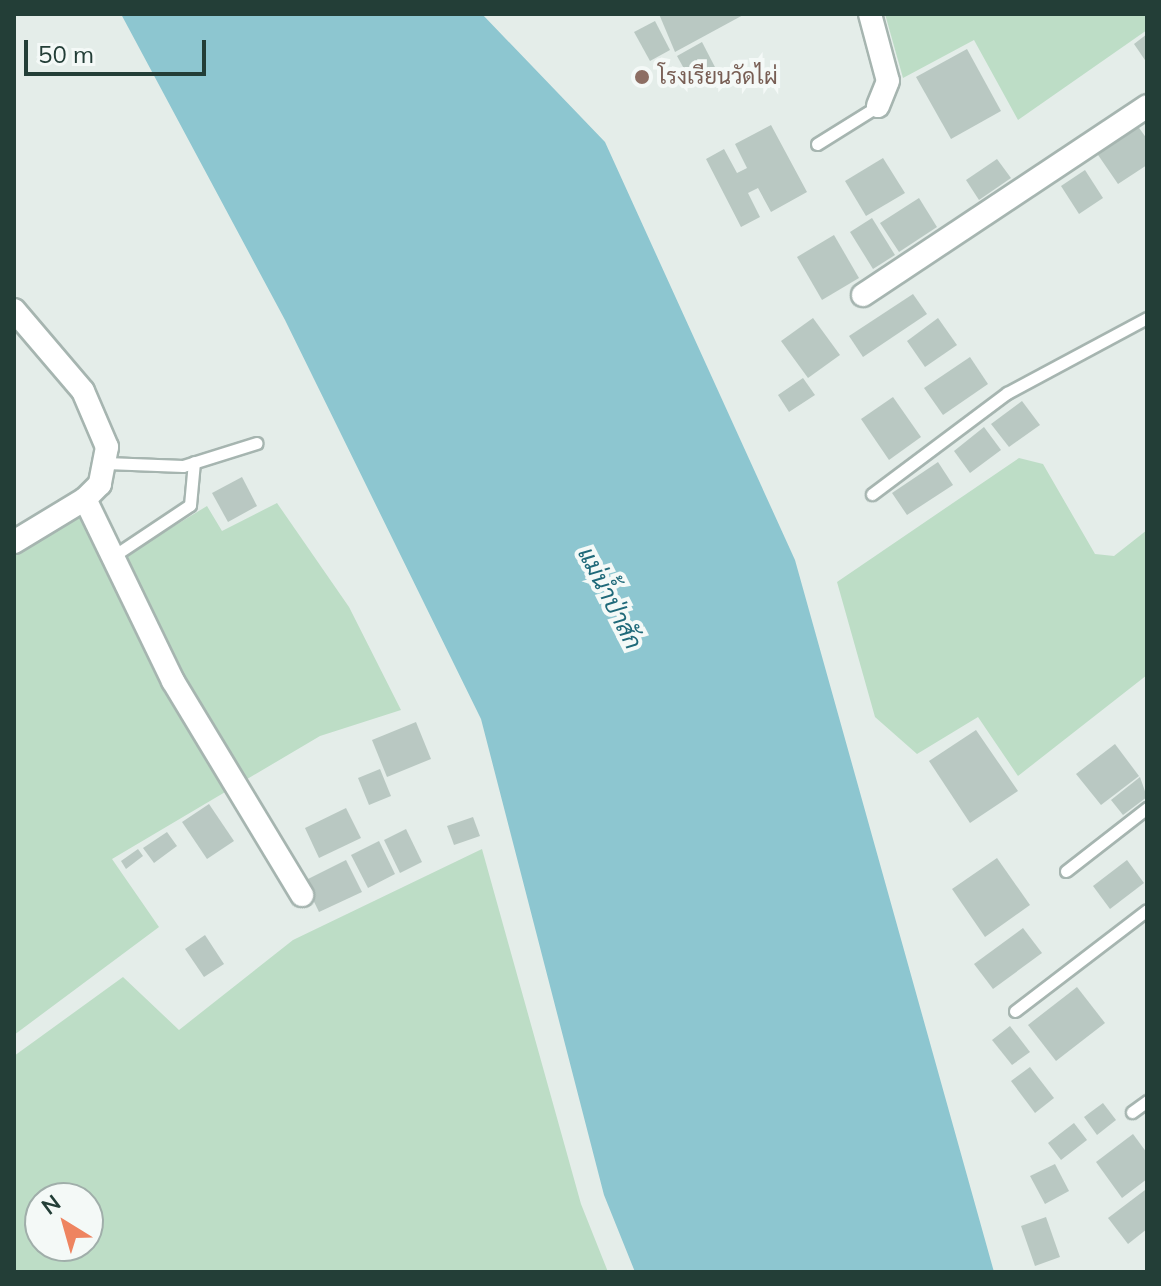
<!DOCTYPE html>
<meta charset="utf-8">
<style>
body{margin:0}
#map{position:relative;width:1161px;height:1286px;overflow:hidden;background:#e4ede9;font-family:Mulish,Sarabun,sans-serif}
div>[style]{position:absolute}
.green>*{inset:0;background:#bdddc6}
.water>*{inset:0;background:#8dc6d0}
.building>*{inset:0;background:#b9c8c2}
.roads{filter:drop-shadow(2px 0 #a6b5b0) drop-shadow(-2px 0 #a6b5b0) drop-shadow(0 2px #a6b5b0) drop-shadow(0 -2px #a6b5b0)}
.lane>*{height:11px;margin:-5.5px;padding:0 5.5px;transform-origin:5.5px;border-radius:5.5px;background:#fff}
.street>*{height:22px;margin:-11px;padding:0 11px;transform-origin:11px;border-radius:11px;background:#fff}
.dots>*{width:22px;height:22px;translate:-50% -50%;box-sizing:border-box;border:4px solid #f4f9f7;border-radius:50%}
span{translate:-50% -50%;white-space:nowrap;text-align:center;line-height:1.15;-webkit-text-stroke:8px #f4f9f7;paint-order:stroke}
.education-label{font-size:22px;color:#785e54}
.left{translate:0 -50%;text-align:left}
.water-label{font-size:24px;color:#1f6979;font-style:italic}
.frame{position:absolute;inset:0;border:16px solid #233e37;pointer-events:none}
.north{position:absolute;left:24px;top:1182px;width:80px;height:80px;box-sizing:border-box;background:#f4f9f7;border:2px solid #a0aeaa;border-radius:50%;rotate:323deg;font-size:22px;font-weight:700;line-height:32px;text-align:center;color:#233e37}
.north::after{content:'';display:block;margin:auto;width:28px;height:36px;background:#ee8460;clip-path:polygon(50% 0,100% 100%,50% 72%,0 100%)}
.scale{position:absolute;left:24px;top:40px;width:182px;height:36px;box-sizing:border-box;border:4px solid #233e37;border-top:0;padding-left:10px;font-size:24px;line-height:28px;white-space:nowrap;color:#233e37;-webkit-text-stroke:6px #f4f9f7;paint-order:stroke}
</style>
<div id="map">
<div class="green">
<i style="clip-path:polygon(885px 14px,1147px 14px,1147px 30px,1018px 120px,974px 40px,903px 78px)"></i>
<i style="clip-path:polygon(1019px 458px,1043px 464px,1095px 554px,1114px 556px,1147px 530px,1147px 675px,1018px 776px,978px 717px,917px 754px,875px 717px,837px 582px)"></i>
<i style="clip-path:polygon(277px 503px,349px 607px,401px 710px,320px 736px,112px 859px,159px 927px,14px 1035px,14px 552px,83px 512px,110px 565px,207px 506px,222px 531px)"></i>
<i style="clip-path:polygon(evenodd,482px 849px,581px 1204px,608px 1272px,14px 1272px,14px 1056px,123px 977px,179px 1030px,293px 940px,482px 849px,88px 1198px,88px 1246px,40px 1246px,40px 1198px,88px 1198px)"></i>
</div>
<div class="water">
<i style="clip-path:polygon(121px 14px,482px 14px,605px 142px,795px 560px,994px 1272px,635px 1272px,604px 1195px,481px 719px,285px 320px)"></i>
</div>
<div class="building">
<i style="clip-path:polygon(659px 14px,745px 14px,675px 52px)"></i>
<i style="clip-path:polygon(655px 21px,670px 50px,650px 61px,634px 32px)"></i>
<i style="clip-path:polygon(1147px 34px,1147px 63px,1134px 44px)"></i>
<i style="clip-path:polygon(702px 42px,717px 71px,693px 85px,677px 56px)"></i>
<i style="clip-path:polygon(967px 49px,1001px 111px,951px 139px,916px 77px)"></i>
<i style="clip-path:polygon(771px 125px,807px 192px,771px 212px,758px 188px,748px 193px,760px 217px,741px 227px,706px 159px,724px 149px,737px 173px,747px 168px,735px 144px)"></i>
<i style="clip-path:polygon(1137px 125px,1147px 139px,1147px 165px,1118px 184px,1096px 152px)"></i>
<i style="clip-path:polygon(883px 158px,905px 193px,866px 216px,845px 181px)"></i>
<i style="clip-path:polygon(997px 159px,1011px 178px,979px 200px,966px 180px)"></i>
<i style="clip-path:polygon(1085px 170px,1103px 198px,1079px 214px,1061px 186px)"></i>
<i style="clip-path:polygon(919px 198px,937px 227px,899px 252px,880px 223px)"></i>
<i style="clip-path:polygon(872px 218px,895px 255px,873px 269px,850px 232px)"></i>
<i style="clip-path:polygon(834px 235px,859px 278px,822px 300px,797px 257px)"></i>
<i style="clip-path:polygon(913px 294px,927px 314px,863px 357px,849px 336px)"></i>
<i style="clip-path:polygon(813px 318px,840px 355px,808px 378px,781px 341px)"></i>
<i style="clip-path:polygon(938px 318px,957px 345px,925px 367px,907px 341px)"></i>
<i style="clip-path:polygon(970px 357px,988px 384px,943px 415px,924px 388px)"></i>
<i style="clip-path:polygon(803px 378px,815px 395px,789px 412px,778px 395px)"></i>
<i style="clip-path:polygon(893px 397px,921px 437px,889px 460px,861px 419px)"></i>
<i style="clip-path:polygon(1022px 401px,1040px 425px,1009px 447px,991px 424px)"></i>
<i style="clip-path:polygon(984px 427px,1001px 450px,970px 473px,954px 451px)"></i>
<i style="clip-path:polygon(938px 462px,953px 485px,907px 515px,892px 493px)"></i>
<i style="clip-path:polygon(242px 477px,257px 506px,228px 522px,212px 493px)"></i>
<i style="clip-path:polygon(416px 722px,431px 759px,387px 777px,372px 740px)"></i>
<i style="clip-path:polygon(976px 730px,1018px 791px,970px 823px,929px 761px)"></i>
<i style="clip-path:polygon(1115px 744px,1139px 776px,1101px 805px,1076px 774px)"></i>
<i style="clip-path:polygon(380px 769px,391px 796px,369px 805px,358px 778px)"></i>
<i style="clip-path:polygon(1140px 777px,1147px 797px,1123px 815px,1111px 800px)"></i>
<i style="clip-path:polygon(209px 804px,234px 841px,207px 859px,182px 822px)"></i>
<i style="clip-path:polygon(346px 808px,361px 838px,319px 858px,305px 828px)"></i>
<i style="clip-path:polygon(473px 817px,480px 836px,454px 845px,447px 826px)"></i>
<i style="clip-path:polygon(406px 829px,422px 862px,400px 873px,384px 840px)"></i>
<i style="clip-path:polygon(167px 832px,177px 846px,154px 863px,143px 848px)"></i>
<i style="clip-path:polygon(379px 841px,395px 874px,368px 888px,351px 855px)"></i>
<i style="clip-path:polygon(138px 849px,143px 856px,126px 869px,121px 861px)"></i>
<i style="clip-path:polygon(997px 858px,1030px 905px,985px 937px,952px 889px)"></i>
<i style="clip-path:polygon(346px 860px,362px 892px,319px 912px,304px 881px)"></i>
<i style="clip-path:polygon(1127px 860px,1144px 883px,1110px 909px,1093px 886px)"></i>
<i style="clip-path:polygon(1023px 928px,1042px 953px,993px 989px,974px 964px)"></i>
<i style="clip-path:polygon(205px 935px,224px 964px,204px 977px,185px 949px)"></i>
<i style="clip-path:polygon(1077px 987px,1105px 1023px,1056px 1061px,1028px 1025px)"></i>
<i style="clip-path:polygon(1010px 1026px,1030px 1052px,1012px 1065px,992px 1040px)"></i>
<i style="clip-path:polygon(1030px 1067px,1054px 1098px,1035px 1113px,1011px 1081px)"></i>
<i style="clip-path:polygon(1103px 1103px,1116px 1120px,1097px 1135px,1084px 1117px)"></i>
<i style="clip-path:polygon(1074px 1123px,1087px 1140px,1061px 1160px,1048px 1143px)"></i>
<i style="clip-path:polygon(1133px 1134px,1147px 1153px,1147px 1179px,1122px 1198px,1096px 1162px)"></i>
<i style="clip-path:polygon(1055px 1164px,1069px 1191px,1045px 1204px,1030px 1176px)"></i>
<i style="clip-path:polygon(1145px 1190px,1147px 1229px,1128px 1244px,1108px 1218px)"></i>
<i style="clip-path:polygon(1046px 1217px,1060px 1257px,1035px 1266px,1021px 1226px)"></i>
</div>
<div class="roads">
<div class="lane">
<i style="left:817px;top:144px;width:72px;rotate:-31.9deg"></i>
<i style="left:106px;top:463px;width:77px;rotate:2.2deg"></i>
<i style="left:183px;top:466px;width:77px;rotate:-17.3deg"></i>
<i style="left:872px;top:494px;width:169px;rotate:-36.8deg"></i>
<i style="left:1007px;top:393px;width:159px;rotate:-28.2deg"></i>
<i style="left:115px;top:555px;width:90px;rotate:-33.7deg"></i>
<i style="left:190px;top:505px;width:43px;rotate:-84.7deg"></i>
<i style="left:1066px;top:871px;width:103px;rotate:-37.9deg"></i>
<i style="left:1015px;top:1011px;width:166px;rotate:-37.4deg"></i>
<i style="left:1132px;top:1112px;width:19px;rotate:-36deg"></i>
</div>
<div class="street">
<i style="left:870px;top:14px;width:69px;rotate:75deg"></i>
<i style="left:888px;top:81px;width:27px;rotate:112deg"></i>
<i style="left:863px;top:295px;width:341px;rotate:-33.6deg"></i>
<i style="left:14px;top:310px;width:106px;rotate:49.6deg"></i>
<i style="left:83px;top:391px;width:61px;rotate:66.8deg"></i>
<i style="left:107px;top:447px;width:38px;rotate:101deg"></i>
<i style="left:100px;top:484px;width:21px;rotate:135deg"></i>
<i style="left:85px;top:499px;width:83px;rotate:148.8deg"></i>
<i style="left:85px;top:499px;width:202px;rotate:64.2deg"></i>
<i style="left:173px;top:681px;width:250px;rotate:58.9deg"></i>
</div>
</div>
<div class="dots">
<i style="left:642px;top:77px;background:#8d6e63"></i>
</div>
<div class="education-label">
<span class="left" style="left:658px;top:77px">โรงเรียนวัดไผ่</span>
</div>
<div class="water-label">
<span style="left:610px;top:598px;rotate:63deg">แม่น้ำป่าสัก</span>
</div>
<div class="frame"></div>
<div class="north">N</div>
<div class="scale">50 m</div>
</div>
